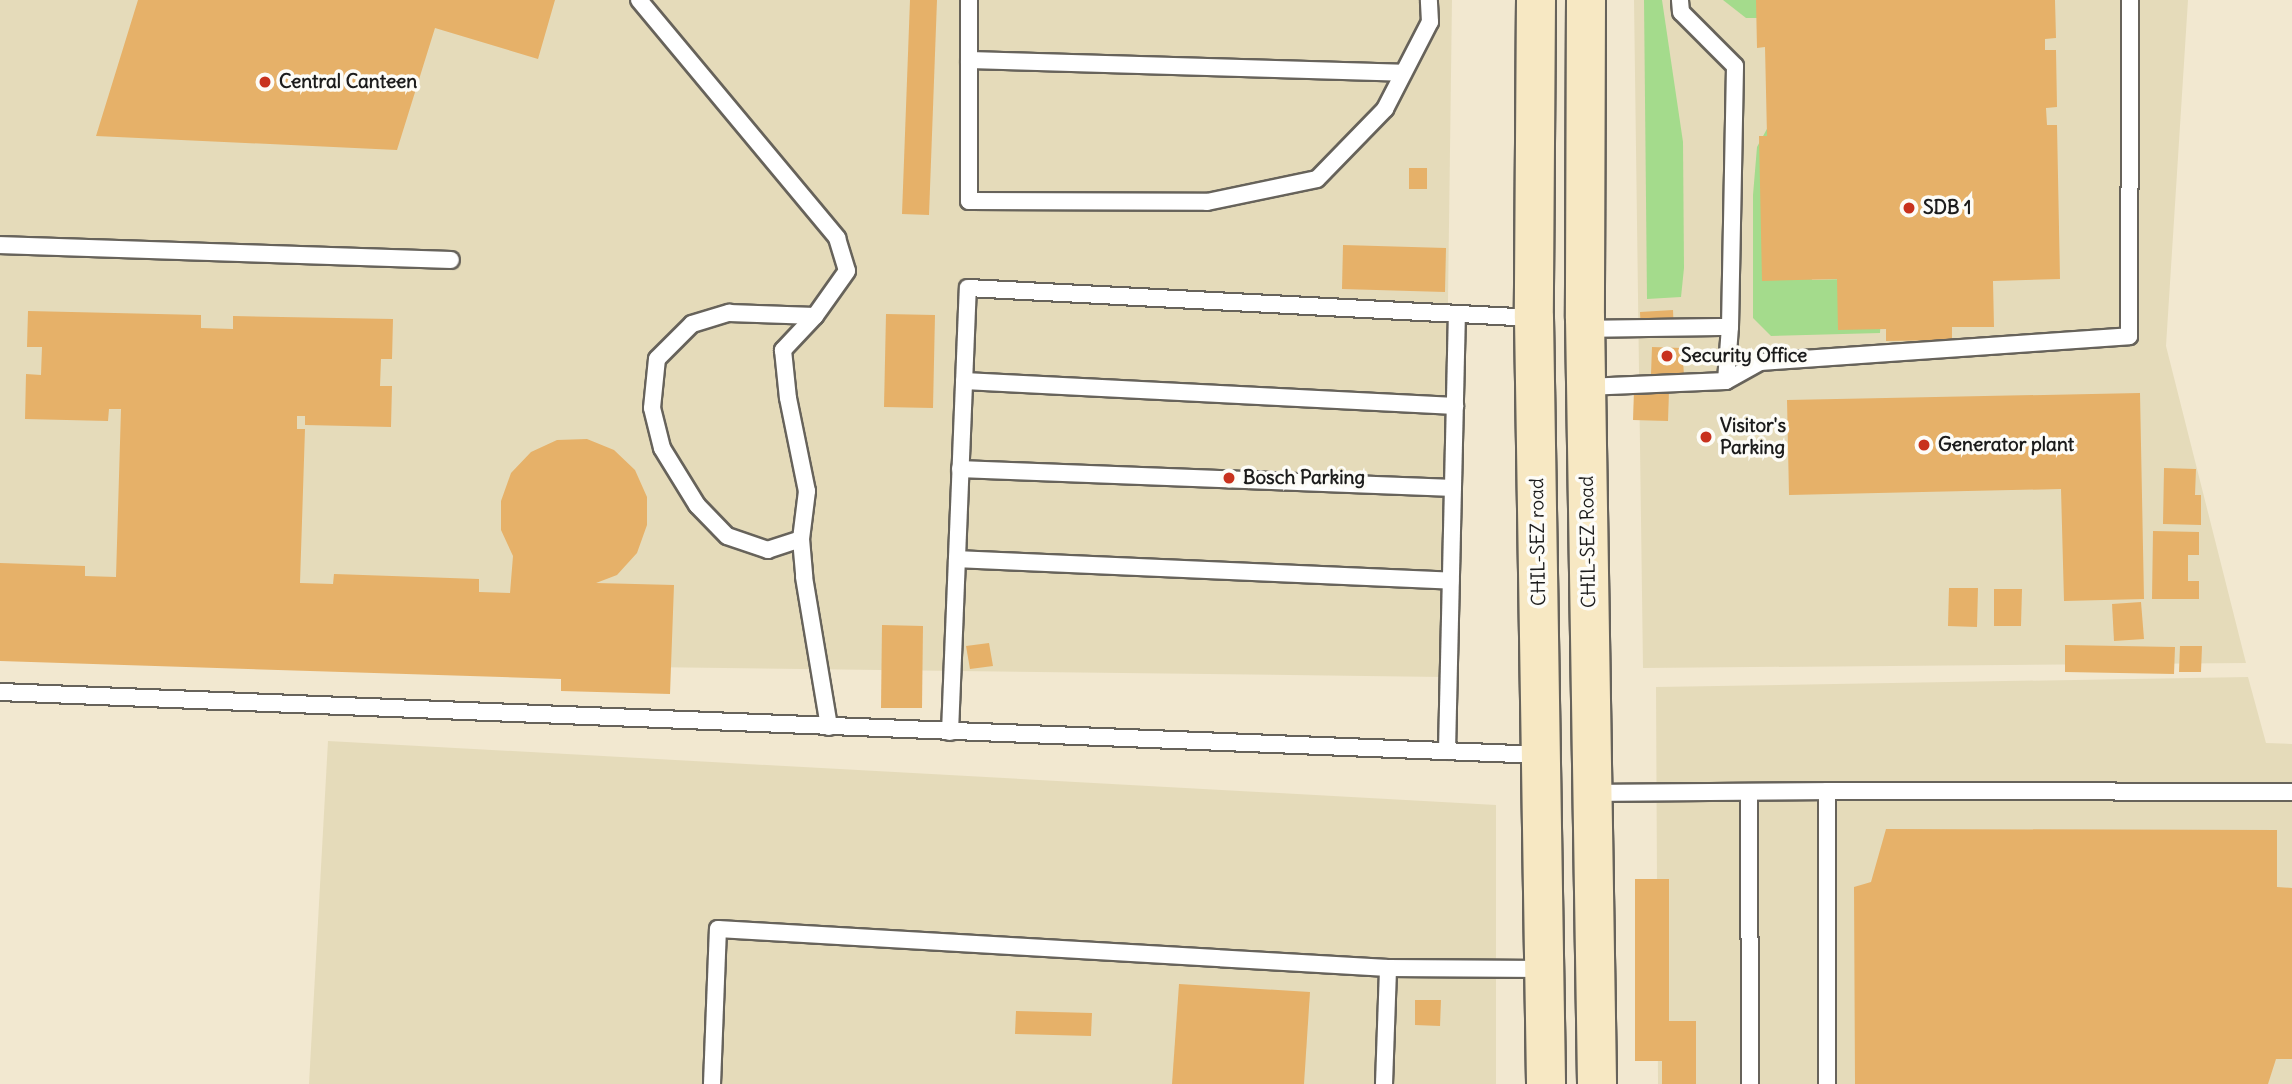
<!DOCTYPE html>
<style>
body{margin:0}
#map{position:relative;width:2292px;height:1084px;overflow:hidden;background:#f2e8d0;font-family:Delius,sans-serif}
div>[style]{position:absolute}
.built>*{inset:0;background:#e5dbba}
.green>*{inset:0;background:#a4db8c}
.building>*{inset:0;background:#e6b169}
.roads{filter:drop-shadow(2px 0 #67635b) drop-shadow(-2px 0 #67635b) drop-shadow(0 2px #67635b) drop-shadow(0 -2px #67635b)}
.lane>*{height:16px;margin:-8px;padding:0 8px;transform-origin:8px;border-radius:8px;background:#fff}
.secondary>*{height:38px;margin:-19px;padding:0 19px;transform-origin:19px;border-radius:19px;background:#f7e8c3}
.dots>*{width:19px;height:19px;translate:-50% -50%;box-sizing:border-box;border:4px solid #fdfcf7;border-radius:50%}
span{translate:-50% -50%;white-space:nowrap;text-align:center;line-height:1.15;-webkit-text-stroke:7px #fdfcf7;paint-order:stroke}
.poi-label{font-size:19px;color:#1c1c1c;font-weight:700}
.left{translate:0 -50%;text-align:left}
.street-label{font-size:19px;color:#1c1c1c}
</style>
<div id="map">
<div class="built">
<i style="clip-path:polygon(0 0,1452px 0,1443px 677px,0 659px)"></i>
<i style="clip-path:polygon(1634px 0,2188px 0,2166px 346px,2246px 663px,1643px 668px)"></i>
<i style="clip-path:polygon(2248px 677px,2266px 743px,2292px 744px,2292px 1084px,1658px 1084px,1656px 687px)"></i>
<i style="clip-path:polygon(328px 741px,1496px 805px,1496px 1084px,309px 1084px)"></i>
</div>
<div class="green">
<i style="clip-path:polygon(1644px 0,1662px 0,1683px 142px,1684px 268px,1681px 297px,1647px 299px)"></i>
<i style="clip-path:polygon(1723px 0,1802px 0,1771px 18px,1746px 18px)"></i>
<i style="clip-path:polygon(1768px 127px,1812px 280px,1883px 278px,1880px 333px,1771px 336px,1753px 318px,1753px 195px,1757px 147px)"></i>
</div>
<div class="building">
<i style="clip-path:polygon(138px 0,555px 0,538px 59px,435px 28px,397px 150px,96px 136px)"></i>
<i style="clip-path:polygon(910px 0,937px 0,929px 215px,902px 214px)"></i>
<i style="clip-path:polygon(1756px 0,2055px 0,2056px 38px,2045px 39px,2045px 50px,2056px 50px,2057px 107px,2046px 108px,2047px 125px,2057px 125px,2060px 279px,1993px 281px,1994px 327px,1952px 327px,1952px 340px,1886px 341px,1886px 329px,1838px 330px,1837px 279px,1762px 281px,1759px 136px,1767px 136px,1765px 47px,1757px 48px)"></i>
<i style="clip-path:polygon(1409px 168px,1427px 168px,1427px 189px,1409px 189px)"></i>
<i style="clip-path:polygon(1343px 245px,1446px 248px,1445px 292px,1342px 289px)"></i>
<i style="clip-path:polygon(1673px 310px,1674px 333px,1641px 334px,1640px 312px)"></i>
<i style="clip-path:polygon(28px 311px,201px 315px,201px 328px,233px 329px,233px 316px,393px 319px,392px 359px,381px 359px,380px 386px,392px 386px,391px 427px,305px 425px,305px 416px,297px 416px,297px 429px,305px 429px,300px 583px,333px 584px,334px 574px,479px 579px,479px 592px,510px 593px,513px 556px,501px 530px,501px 501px,511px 473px,531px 452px,557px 440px,587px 439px,614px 450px,635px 470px,647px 497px,647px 525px,637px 553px,617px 575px,596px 583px,674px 585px,670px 694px,561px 691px,561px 679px,0 661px,0 563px,85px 566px,85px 576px,116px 577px,121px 409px,109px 409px,108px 421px,25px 419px,26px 374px,41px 375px,42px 347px,27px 347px)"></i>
<i style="clip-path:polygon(886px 314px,935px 315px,933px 408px,884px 407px)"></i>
<i style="clip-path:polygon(1652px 347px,1682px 348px,1684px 375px,1651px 374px)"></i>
<i style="clip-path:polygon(1634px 390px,1669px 391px,1668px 421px,1633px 420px)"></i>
<i style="clip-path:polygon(2140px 393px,2144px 599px,2064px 601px,2061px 489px,1789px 495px,1787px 400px)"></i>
<i style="clip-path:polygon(2164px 468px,2196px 469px,2195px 495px,2201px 495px,2201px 525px,2163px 524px)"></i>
<i style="clip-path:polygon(2153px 531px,2199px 532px,2199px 555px,2188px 555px,2188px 581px,2199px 581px,2199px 599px,2152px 599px)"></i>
<i style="clip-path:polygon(1949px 588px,1978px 588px,1977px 627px,1948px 626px)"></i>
<i style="clip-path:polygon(1994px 589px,2022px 589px,2021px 626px,1994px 626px)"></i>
<i style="clip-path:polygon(2141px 602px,2144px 639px,2114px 641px,2112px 604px)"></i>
<i style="clip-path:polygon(882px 625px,923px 626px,922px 708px,881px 708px)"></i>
<i style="clip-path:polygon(989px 643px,993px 666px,970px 669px,966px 646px)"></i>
<i style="clip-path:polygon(2065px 645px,2175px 647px,2174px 674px,2065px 672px)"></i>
<i style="clip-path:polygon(2180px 646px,2202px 646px,2201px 672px,2179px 672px)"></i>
<i style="clip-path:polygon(1886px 829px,2277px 830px,2277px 887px,2292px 888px,2292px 1059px,2276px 1059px,2268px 1084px,1855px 1084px,1854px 887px,1871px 882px)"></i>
<i style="clip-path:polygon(1635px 879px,1669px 879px,1669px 1021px,1696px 1021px,1696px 1084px,1662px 1084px,1662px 1061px,1635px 1061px)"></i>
<i style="clip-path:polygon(1179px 984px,1310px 992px,1304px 1084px,1172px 1084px)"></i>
<i style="clip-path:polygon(1415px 1000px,1441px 1000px,1440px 1026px,1415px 1025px)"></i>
<i style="clip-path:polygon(1016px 1011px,1092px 1013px,1091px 1036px,1015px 1034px)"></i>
</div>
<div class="roads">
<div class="lane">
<i style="left:639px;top:0;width:310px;rotate:50.2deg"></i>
<i style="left:837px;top:238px;width:34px;rotate:73deg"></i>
<i style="left:847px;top:271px;width:55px;rotate:125.4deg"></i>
<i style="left:815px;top:316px;width:47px;rotate:133.3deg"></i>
<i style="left:783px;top:350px;width:48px;rotate:84.1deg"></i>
<i style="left:788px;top:398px;width:95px;rotate:78.5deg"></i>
<i style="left:807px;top:491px;width:48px;rotate:97.1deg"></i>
<i style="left:801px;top:539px;width:38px;rotate:85deg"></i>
<i style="left:804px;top:577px;width:152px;rotate:80.5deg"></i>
<i style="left:969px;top:0;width:201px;rotate:90deg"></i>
<i style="left:969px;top:201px;width:238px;rotate:0.2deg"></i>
<i style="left:1207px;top:202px;width:112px;rotate:-11.8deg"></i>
<i style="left:1317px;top:179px;width:98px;rotate:-45.8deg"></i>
<i style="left:1385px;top:109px;width:98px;rotate:-62.7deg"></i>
<i style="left:1430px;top:22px;width:22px;rotate:-93deg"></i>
<i style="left:969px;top:60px;width:434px;rotate:1.7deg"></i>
<i style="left:0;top:245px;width:451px;rotate:1.9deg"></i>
<i style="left:1585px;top:329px;width:145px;rotate:-0.8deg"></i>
<i style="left:1730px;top:327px;width:261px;rotate:-88.9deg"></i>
<i style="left:1735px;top:66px;width:76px;rotate:-135deg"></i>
<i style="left:1681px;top:12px;width:12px;rotate:-95deg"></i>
<i style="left:964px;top:381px;width:492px;rotate:2.9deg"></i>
<i style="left:1726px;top:381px;width:54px;rotate:-85.8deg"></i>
<i style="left:1586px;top:387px;width:140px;rotate:-2.5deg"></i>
<i style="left:1726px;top:381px;width:39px;rotate:-29deg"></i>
<i style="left:1760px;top:362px;width:370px;rotate:-4deg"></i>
<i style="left:2129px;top:336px;width:336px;rotate:-89.8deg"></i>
<i style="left:960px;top:469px;width:493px;rotate:2.2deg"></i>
<i style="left:801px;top:539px;width:35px;rotate:162deg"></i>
<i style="left:768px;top:550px;width:43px;rotate:-161.1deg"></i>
<i style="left:727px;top:536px;width:43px;rotate:-134.1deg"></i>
<i style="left:697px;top:505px;width:67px;rotate:-121.6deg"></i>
<i style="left:662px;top:448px;width:41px;rotate:-104deg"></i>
<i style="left:652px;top:408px;width:49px;rotate:-84.2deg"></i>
<i style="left:657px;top:359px;width:49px;rotate:-45deg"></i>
<i style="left:692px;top:324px;width:39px;rotate:-17deg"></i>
<i style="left:729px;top:313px;width:86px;rotate:2deg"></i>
<i style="left:957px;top:559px;width:494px;rotate:2.5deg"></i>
<i style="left:0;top:692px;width:1542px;rotate:2.34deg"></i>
<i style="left:950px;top:732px;width:444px;rotate:-87.7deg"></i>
<i style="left:968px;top:288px;width:567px;rotate:3.03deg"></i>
<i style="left:1447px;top:751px;width:436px;rotate:-88.7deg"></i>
<i style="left:1749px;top:792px;width:292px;rotate:89.8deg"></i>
<i style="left:1593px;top:793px;width:234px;rotate:-0.5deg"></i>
<i style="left:712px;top:1084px;width:155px;rotate:-87.8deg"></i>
<i style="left:718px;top:929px;width:671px;rotate:3.33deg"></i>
<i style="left:1388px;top:968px;width:156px;rotate:0.4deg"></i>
<i style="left:1384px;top:1084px;width:116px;rotate:-88deg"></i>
<i style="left:1827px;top:1084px;width:293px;rotate:-90deg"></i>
<i style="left:1827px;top:791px;width:465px;rotate:0.1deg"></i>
</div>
<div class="secondary">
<i style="left:1536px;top:0;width:318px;rotate:90.4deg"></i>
<i style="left:1534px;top:318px;width:766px;rotate:89.1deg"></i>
<i style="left:1586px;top:0;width:318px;rotate:90.2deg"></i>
<i style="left:1585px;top:318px;width:766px;rotate:89.1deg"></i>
</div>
</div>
<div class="dots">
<i style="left:265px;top:82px;background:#c8321e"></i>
<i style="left:1909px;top:208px;background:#c8321e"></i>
<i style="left:1667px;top:356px;background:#c8321e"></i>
<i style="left:1706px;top:437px;background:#c8321e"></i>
<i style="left:1924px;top:445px;background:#c8321e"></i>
<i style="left:1229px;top:478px;background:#c8321e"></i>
</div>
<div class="poi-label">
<span class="left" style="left:279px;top:82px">Central Canteen</span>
<span class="left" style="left:1923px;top:208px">SDB 1</span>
<span class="left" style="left:1681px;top:356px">Security Office</span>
<span class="left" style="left:1720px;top:437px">Visitor's<br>Parking</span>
<span class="left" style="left:1938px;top:445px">Generator plant</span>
<span class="left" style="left:1243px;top:478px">Bosch Parking</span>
</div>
<div class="street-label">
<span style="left:1538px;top:542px;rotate:-91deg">CHIL-SEZ road</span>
<span style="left:1588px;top:542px;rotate:-91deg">CHIL-SEZ Road</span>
</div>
</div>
